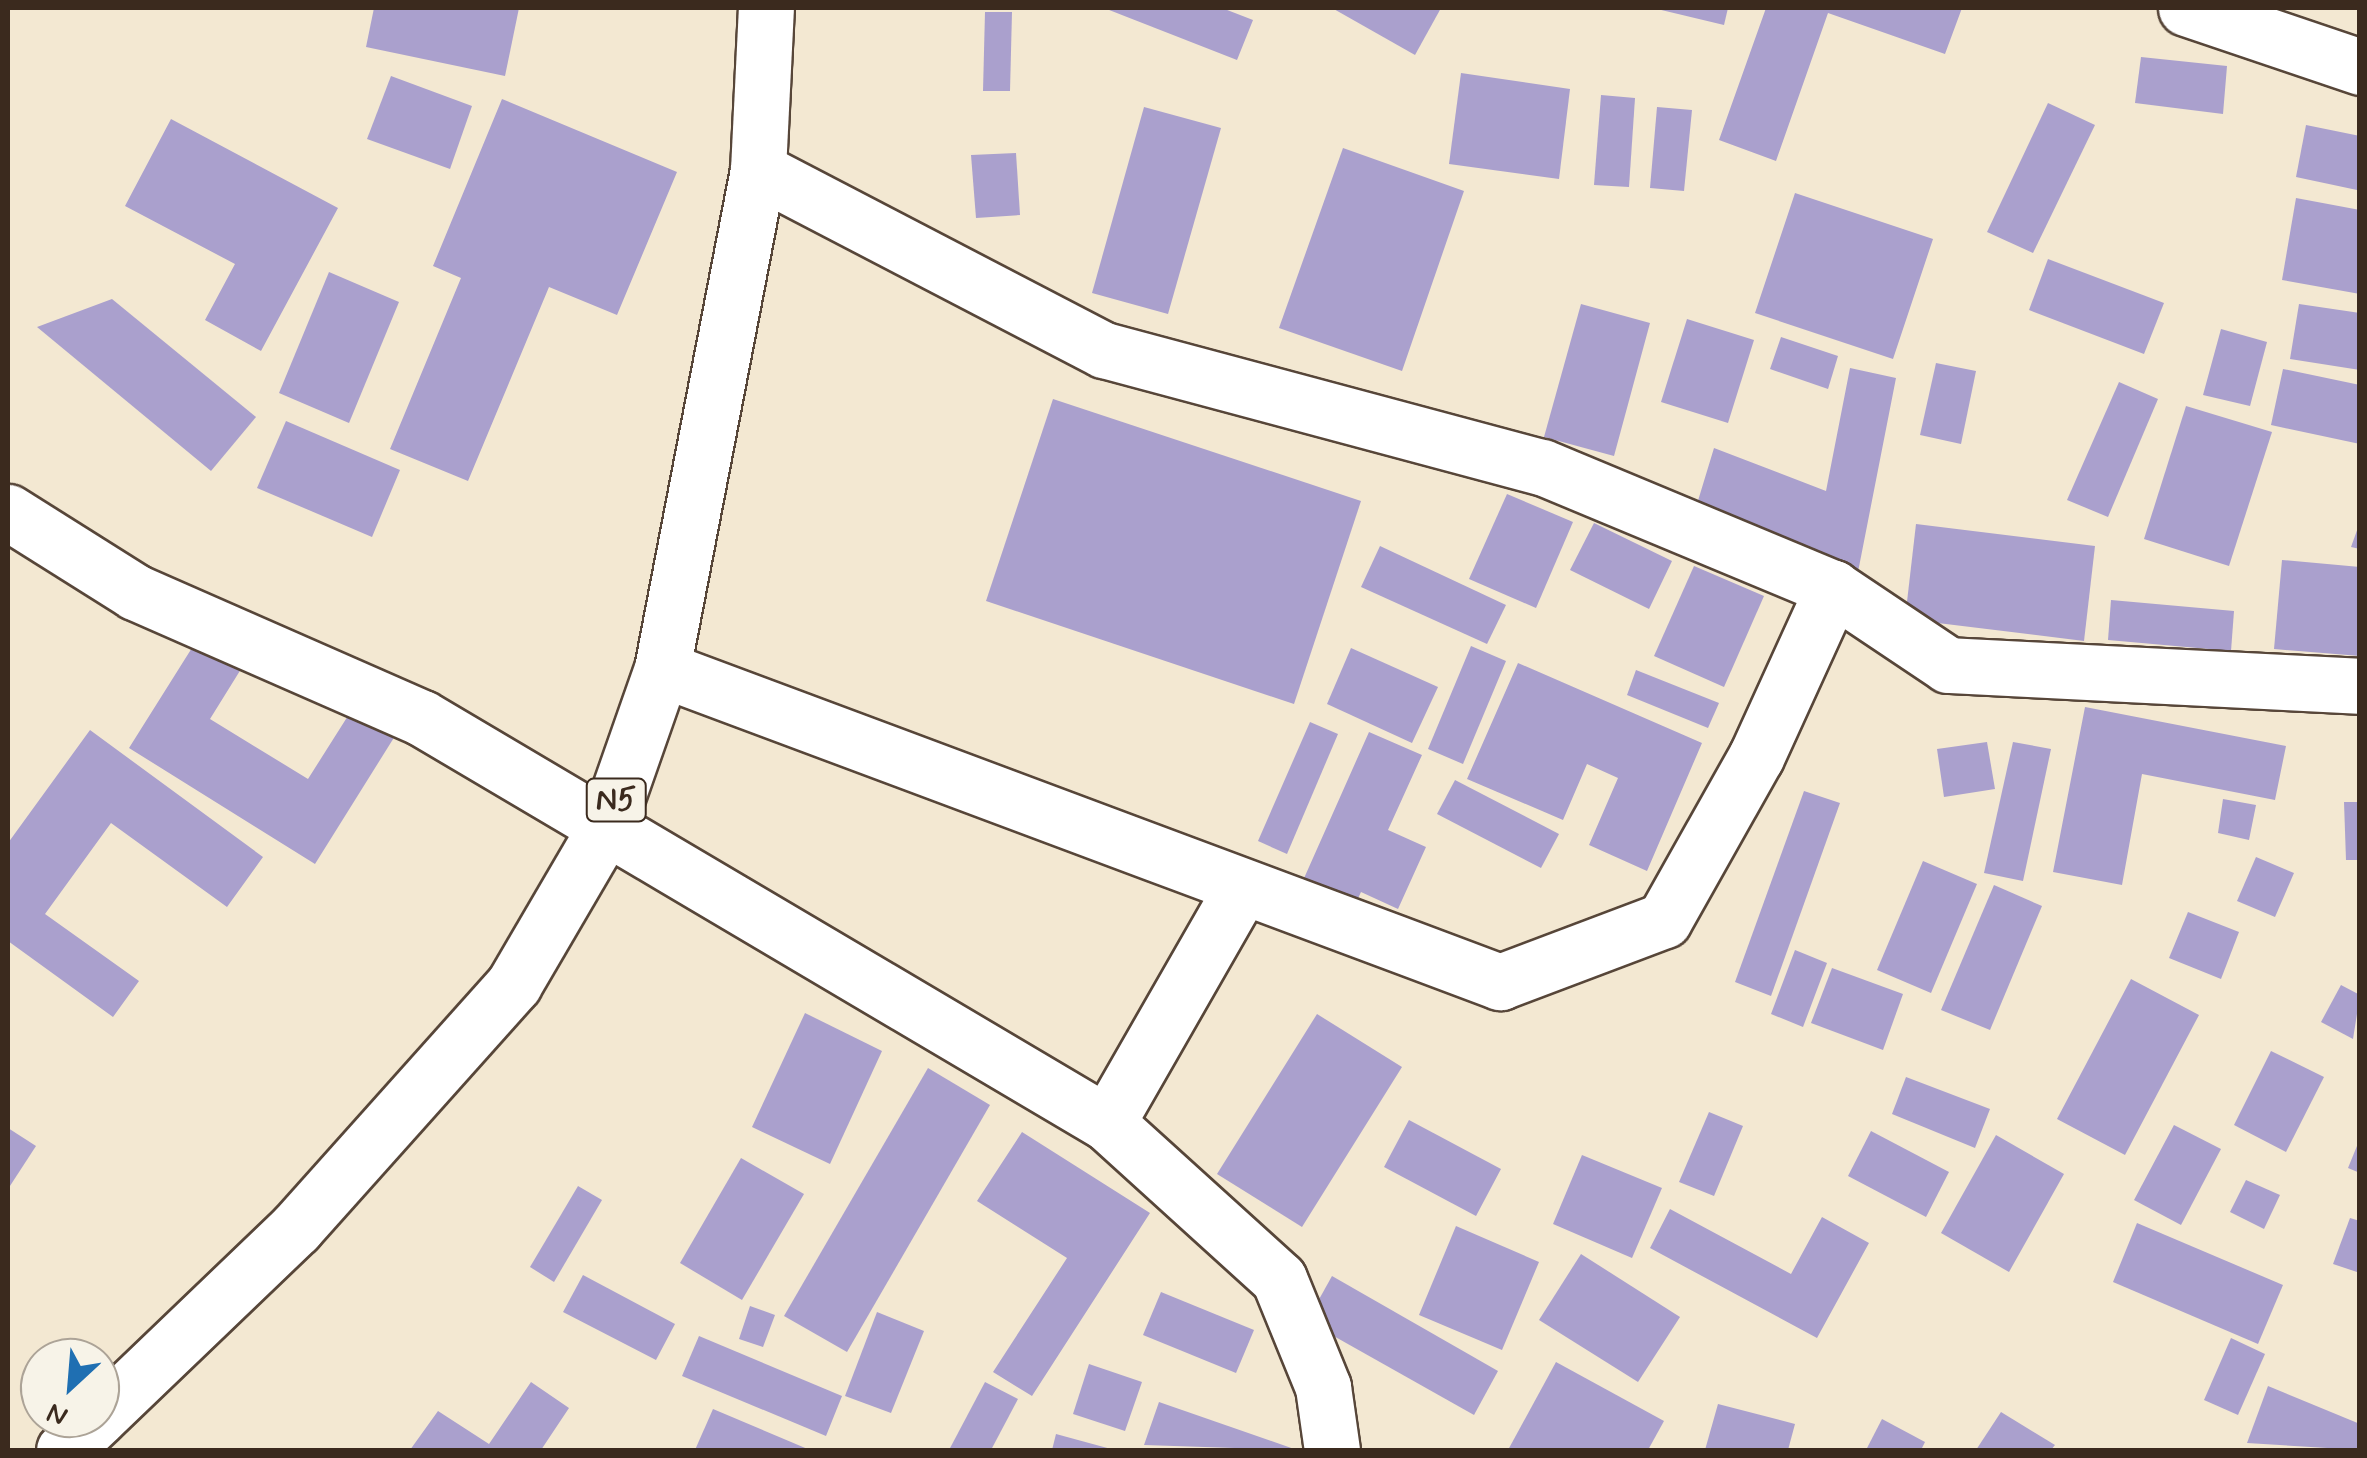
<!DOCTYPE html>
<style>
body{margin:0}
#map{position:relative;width:2367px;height:1458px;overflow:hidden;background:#f3e8d2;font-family:Mynerve,sans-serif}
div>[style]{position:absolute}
.building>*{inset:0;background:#aaa0cd}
.roads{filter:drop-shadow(2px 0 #574639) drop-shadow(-2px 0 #574639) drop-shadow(0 2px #574639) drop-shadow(0 -2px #574639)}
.minor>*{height:55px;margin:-27.5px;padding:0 27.5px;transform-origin:27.5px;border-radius:27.5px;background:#fff}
.major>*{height:55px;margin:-27.5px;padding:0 27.5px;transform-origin:27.5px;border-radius:27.5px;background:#fff}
span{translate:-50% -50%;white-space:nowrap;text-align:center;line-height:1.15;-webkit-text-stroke:10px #f7f3e8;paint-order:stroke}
.shield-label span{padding:2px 8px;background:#f7f3e8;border:2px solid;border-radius:8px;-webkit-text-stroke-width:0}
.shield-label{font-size:32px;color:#3b2a1e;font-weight:700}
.frame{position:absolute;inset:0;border:10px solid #3b2a1e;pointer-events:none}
.north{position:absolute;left:20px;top:1338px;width:100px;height:100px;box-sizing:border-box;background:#f7f3e8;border:2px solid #aca397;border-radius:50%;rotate:206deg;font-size:28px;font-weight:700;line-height:40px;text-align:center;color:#3b2a1e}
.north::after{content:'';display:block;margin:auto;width:35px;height:45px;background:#1f6fb2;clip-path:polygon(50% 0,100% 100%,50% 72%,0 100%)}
</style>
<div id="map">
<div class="building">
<i style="clip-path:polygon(374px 8px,519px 8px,505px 76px,366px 47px)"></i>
<i style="clip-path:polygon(1104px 8px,1222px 8px,1253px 20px,1237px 60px)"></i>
<i style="clip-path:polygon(1332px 8px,1441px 8px,1415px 55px)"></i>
<i style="clip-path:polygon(1653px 8px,1728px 8px,1724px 25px)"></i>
<i style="clip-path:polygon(1766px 8px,1962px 8px,1945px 54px,1828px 13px,1776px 161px,1719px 140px)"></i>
<i style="clip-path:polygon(985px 12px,1012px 12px,1010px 91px,983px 91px)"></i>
<i style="clip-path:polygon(2141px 57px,2227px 66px,2223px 114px,2135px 103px)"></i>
<i style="clip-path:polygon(1461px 73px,1570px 89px,1559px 179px,1449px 164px)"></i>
<i style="clip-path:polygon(391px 76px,472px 106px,450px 169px,367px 139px)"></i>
<i style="clip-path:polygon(1601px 95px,1635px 98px,1629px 187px,1594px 185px)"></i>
<i style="clip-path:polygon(502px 99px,677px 172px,617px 315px,549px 287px,468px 481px,390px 449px,461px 278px,433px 266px)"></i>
<i style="clip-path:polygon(2048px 103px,2095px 125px,2033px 253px,1987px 232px)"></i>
<i style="clip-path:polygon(1144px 107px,1221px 128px,1168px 314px,1092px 293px)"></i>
<i style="clip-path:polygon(1657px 107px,1692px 110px,1684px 191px,1650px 188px)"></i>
<i style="clip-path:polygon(171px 119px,338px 208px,261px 351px,205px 320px,235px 264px,125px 206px)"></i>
<i style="clip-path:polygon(2306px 125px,2360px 136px,2357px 190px,2296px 177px)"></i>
<i style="clip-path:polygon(1343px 148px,1464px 191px,1402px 371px,1279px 328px)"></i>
<i style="clip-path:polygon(1016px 153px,1020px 215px,976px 218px,971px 155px)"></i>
<i style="clip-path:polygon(1795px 193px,1933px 239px,1893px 359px,1755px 313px)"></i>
<i style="clip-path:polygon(2296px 198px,2360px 210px,2360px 294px,2282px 280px)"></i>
<i style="clip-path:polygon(2048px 259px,2164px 303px,2144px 354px,2029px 310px)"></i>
<i style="clip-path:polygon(329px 272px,399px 302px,349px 423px,279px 393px)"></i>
<i style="clip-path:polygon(112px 299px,256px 417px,211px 471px,37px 327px)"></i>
<i style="clip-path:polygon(1581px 304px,1650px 323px,1614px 456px,1544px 437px)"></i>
<i style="clip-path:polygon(2299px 304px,2360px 313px,2360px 370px,2290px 359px)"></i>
<i style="clip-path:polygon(1687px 319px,1754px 340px,1728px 423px,1661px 402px)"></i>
<i style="clip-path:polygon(2221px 329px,2267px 342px,2250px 406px,2203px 395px)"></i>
<i style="clip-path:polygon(1781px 337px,1838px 356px,1828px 389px,1770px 369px)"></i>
<i style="clip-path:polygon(1936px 363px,1976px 371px,1961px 444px,1920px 435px)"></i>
<i style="clip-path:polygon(1850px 368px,1896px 378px,1858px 572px,1697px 504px,1714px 448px,1826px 491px)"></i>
<i style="clip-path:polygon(2283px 369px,2360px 385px,2360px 444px,2271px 425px)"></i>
<i style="clip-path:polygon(2119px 382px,2158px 399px,2108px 517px,2067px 500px)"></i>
<i style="clip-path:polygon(1053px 399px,1361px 501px,1294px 704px,986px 601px)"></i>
<i style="clip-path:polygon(2186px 406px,2272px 432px,2229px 566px,2144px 539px)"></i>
<i style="clip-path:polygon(286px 421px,400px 470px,372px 537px,257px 488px)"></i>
<i style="clip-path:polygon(1507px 494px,1573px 522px,1536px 608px,1469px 579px)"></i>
<i style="clip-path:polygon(2360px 522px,2360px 549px,2351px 547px)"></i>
<i style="clip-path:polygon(1594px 523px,1672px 561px,1649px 609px,1570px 570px)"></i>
<i style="clip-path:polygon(1916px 524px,2095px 546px,2084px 641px,1905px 619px)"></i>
<i style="clip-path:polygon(1380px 546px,1506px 605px,1487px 644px,1361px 587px)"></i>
<i style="clip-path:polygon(2282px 560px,2360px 567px,2360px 656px,2274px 649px)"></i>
<i style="clip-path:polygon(1694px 566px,1764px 596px,1724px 687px,1654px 656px)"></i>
<i style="clip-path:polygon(2111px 600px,2234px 611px,2231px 651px,2108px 640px)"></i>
<i style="clip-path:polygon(207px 624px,251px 653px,210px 719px,308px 779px,358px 700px,400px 728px,315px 864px,129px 748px)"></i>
<i style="clip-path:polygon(1471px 646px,1506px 661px,1463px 764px,1428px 749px)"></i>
<i style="clip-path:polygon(1351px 648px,1438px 687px,1412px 743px,1327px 704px)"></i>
<i style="clip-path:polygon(1518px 663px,1702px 743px,1647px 871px,1589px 845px,1618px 778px,1587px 764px,1563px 820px,1467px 779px)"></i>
<i style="clip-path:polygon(1636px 670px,1719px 703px,1708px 728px,1627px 695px)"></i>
<i style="clip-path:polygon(2085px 707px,2286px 746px,2275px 800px,2142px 774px,2122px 885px,2053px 872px)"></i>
<i style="clip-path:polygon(1310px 722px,1338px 734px,1287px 854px,1258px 841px)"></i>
<i style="clip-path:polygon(90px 730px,263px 857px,227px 907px,111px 823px,45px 914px,139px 981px,113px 1017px,8px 941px,8px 843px)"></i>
<i style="clip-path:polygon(1369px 732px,1422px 755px,1388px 830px,1426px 847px,1398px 909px,1361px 892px,1353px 909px,1301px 885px)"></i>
<i style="clip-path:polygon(1987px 742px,1995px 789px,1944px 797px,1937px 749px)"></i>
<i style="clip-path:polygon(2013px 742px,2051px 749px,2023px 881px,1984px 873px)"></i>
<i style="clip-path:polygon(1455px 780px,1559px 834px,1541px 868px,1437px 814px)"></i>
<i style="clip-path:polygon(1804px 791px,1840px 803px,1771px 996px,1735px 982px)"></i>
<i style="clip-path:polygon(2223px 799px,2256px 805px,2249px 840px,2218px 833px)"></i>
<i style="clip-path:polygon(2344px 802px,2360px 802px,2360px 860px,2346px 860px)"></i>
<i style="clip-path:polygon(2256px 857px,2294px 873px,2275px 917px,2237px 901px)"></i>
<i style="clip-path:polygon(1923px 861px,1977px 884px,1931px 993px,1877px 970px)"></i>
<i style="clip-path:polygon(1994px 885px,2042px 906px,1990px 1030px,1941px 1010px)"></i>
<i style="clip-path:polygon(2188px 912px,2239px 932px,2221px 979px,2169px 958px)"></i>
<i style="clip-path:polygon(1795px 950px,1827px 963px,1803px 1027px,1771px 1014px)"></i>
<i style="clip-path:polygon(1832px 968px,1903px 994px,1883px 1050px,1811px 1023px)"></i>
<i style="clip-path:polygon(2131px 979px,2199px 1015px,2125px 1155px,2057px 1119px)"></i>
<i style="clip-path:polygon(2341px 985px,2360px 995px,2353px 1039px,2321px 1022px)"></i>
<i style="clip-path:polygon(805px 1013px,882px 1051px,830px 1164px,752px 1127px)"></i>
<i style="clip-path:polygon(1317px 1014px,1402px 1067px,1302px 1227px,1217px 1174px)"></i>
<i style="clip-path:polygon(2271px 1051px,2324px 1077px,2286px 1152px,2234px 1125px)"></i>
<i style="clip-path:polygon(928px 1068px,990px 1105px,847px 1352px,784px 1316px)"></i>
<i style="clip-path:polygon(1906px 1077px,1990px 1109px,1975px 1148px,1892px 1114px)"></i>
<i style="clip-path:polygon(1709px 1112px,1743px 1126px,1714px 1196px,1679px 1182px)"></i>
<i style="clip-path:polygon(1409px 1120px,1501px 1169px,1476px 1216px,1384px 1167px)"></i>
<i style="clip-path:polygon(2174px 1125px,2221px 1149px,2181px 1225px,2134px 1200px)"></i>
<i style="clip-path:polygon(8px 1128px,36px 1146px,8px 1189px)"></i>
<i style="clip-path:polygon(1871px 1131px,1949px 1172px,1926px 1217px,1848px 1176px)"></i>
<i style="clip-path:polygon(1022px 1132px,1150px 1213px,1032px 1396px,993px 1372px,1067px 1258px,977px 1201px)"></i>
<i style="clip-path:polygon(1996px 1135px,2064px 1174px,2009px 1272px,1941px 1233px)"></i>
<i style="clip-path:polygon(2359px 1141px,2360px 1141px,2360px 1173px,2348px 1168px)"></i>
<i style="clip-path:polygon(1582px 1155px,1662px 1188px,1632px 1258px,1553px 1224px)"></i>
<i style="clip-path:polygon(741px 1158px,804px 1194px,742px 1300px,680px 1263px)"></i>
<i style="clip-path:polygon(2246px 1180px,2280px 1195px,2264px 1229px,2230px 1212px)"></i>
<i style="clip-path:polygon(578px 1186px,602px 1200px,554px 1282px,530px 1267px)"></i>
<i style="clip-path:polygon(1670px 1209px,1791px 1274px,1822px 1217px,1869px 1243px,1817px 1338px,1650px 1248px)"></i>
<i style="clip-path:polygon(2350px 1218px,2360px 1221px,2360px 1273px,2333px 1264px)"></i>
<i style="clip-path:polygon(2137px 1223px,2283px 1285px,2258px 1344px,2113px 1282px)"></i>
<i style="clip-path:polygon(1456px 1226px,1539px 1262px,1502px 1350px,1419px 1315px)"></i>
<i style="clip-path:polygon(1581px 1254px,1680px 1317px,1638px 1382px,1539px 1320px)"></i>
<i style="clip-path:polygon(583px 1275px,675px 1324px,656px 1360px,563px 1312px)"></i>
<i style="clip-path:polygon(1332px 1276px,1498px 1371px,1474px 1415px,1307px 1321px)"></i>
<i style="clip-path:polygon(1161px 1292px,1254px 1330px,1236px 1373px,1143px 1335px)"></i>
<i style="clip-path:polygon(750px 1306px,775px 1315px,763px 1347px,739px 1339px)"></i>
<i style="clip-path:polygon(877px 1312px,924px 1331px,891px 1413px,845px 1396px)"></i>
<i style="clip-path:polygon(699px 1336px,842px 1396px,826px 1436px,682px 1376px)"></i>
<i style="clip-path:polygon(2231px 1338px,2265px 1354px,2238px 1415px,2204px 1400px)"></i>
<i style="clip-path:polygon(1556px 1362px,1664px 1421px,1648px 1450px,1508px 1450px)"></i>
<i style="clip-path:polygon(1089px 1364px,1142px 1382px,1125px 1431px,1073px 1414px)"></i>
<i style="clip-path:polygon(531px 1382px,569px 1408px,541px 1450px,410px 1450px,438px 1411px,489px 1444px)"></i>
<i style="clip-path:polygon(985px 1382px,1018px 1399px,991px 1450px,949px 1450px)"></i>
<i style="clip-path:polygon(2268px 1386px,2360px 1424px,2360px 1450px,2247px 1443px)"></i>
<i style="clip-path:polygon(1159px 1402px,1297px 1450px,1144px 1445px)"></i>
<i style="clip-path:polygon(1718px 1404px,1795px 1424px,1788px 1450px,1705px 1450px)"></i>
<i style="clip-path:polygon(713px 1409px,810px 1450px,695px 1450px)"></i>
<i style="clip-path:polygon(2001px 1412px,2055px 1445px,2051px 1450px,1976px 1450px)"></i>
<i style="clip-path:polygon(1882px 1419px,1925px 1442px,1921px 1450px,1866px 1450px)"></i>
<i style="clip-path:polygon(1056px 1434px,1111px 1449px,1111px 1450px,1052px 1450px)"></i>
</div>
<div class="roads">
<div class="minor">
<i style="left:2186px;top:8px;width:184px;rotate:18.7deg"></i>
<i style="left:758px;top:170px;width:390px;rotate:27.5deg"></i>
<i style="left:1104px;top:350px;width:453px;rotate:15deg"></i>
<i style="left:1542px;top:467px;width:315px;rotate:22.6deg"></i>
<i style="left:8px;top:512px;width:150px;rotate:32.2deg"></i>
<i style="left:135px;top:592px;width:313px;rotate:23.7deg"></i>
<i style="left:422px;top:718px;width:796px;rotate:30.59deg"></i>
<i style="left:1107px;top:1123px;width:232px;rotate:42.2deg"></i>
<i style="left:1279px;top:1279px;width:117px;rotate:67.8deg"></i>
<i style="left:1323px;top:1387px;width:64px;rotate:81.9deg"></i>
<i style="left:662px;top:669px;width:895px;rotate:20.48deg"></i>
<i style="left:1500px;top:982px;width:175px;rotate:-20.7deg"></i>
<i style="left:1664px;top:920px;width:187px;rotate:-60.6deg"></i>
<i style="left:1756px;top:757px;width:186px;rotate:-65.5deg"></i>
<i style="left:1833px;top:588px;width:138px;rotate:33.8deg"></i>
<i style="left:1948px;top:665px;width:413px;rotate:2.9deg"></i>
<i style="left:1107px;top:1123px;width:267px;rotate:-60.2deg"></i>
</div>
<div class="major">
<i style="left:100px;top:1416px;width:272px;rotate:-43.8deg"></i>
<i style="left:296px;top:1228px;width:327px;rotate:-48.2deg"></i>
<i style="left:514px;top:984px;width:186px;rotate:-59.7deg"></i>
<i style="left:608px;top:823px;width:163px;rotate:-70.7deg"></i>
<i style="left:662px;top:669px;width:508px;rotate:-79.11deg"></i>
<i style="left:758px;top:170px;width:162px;rotate:-87.2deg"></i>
<i style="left:64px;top:1450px;width:47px;rotate:-43.3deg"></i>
</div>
</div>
<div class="shield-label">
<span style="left:616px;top:800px">N5</span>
</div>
<div class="frame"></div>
<div class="north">N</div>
</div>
